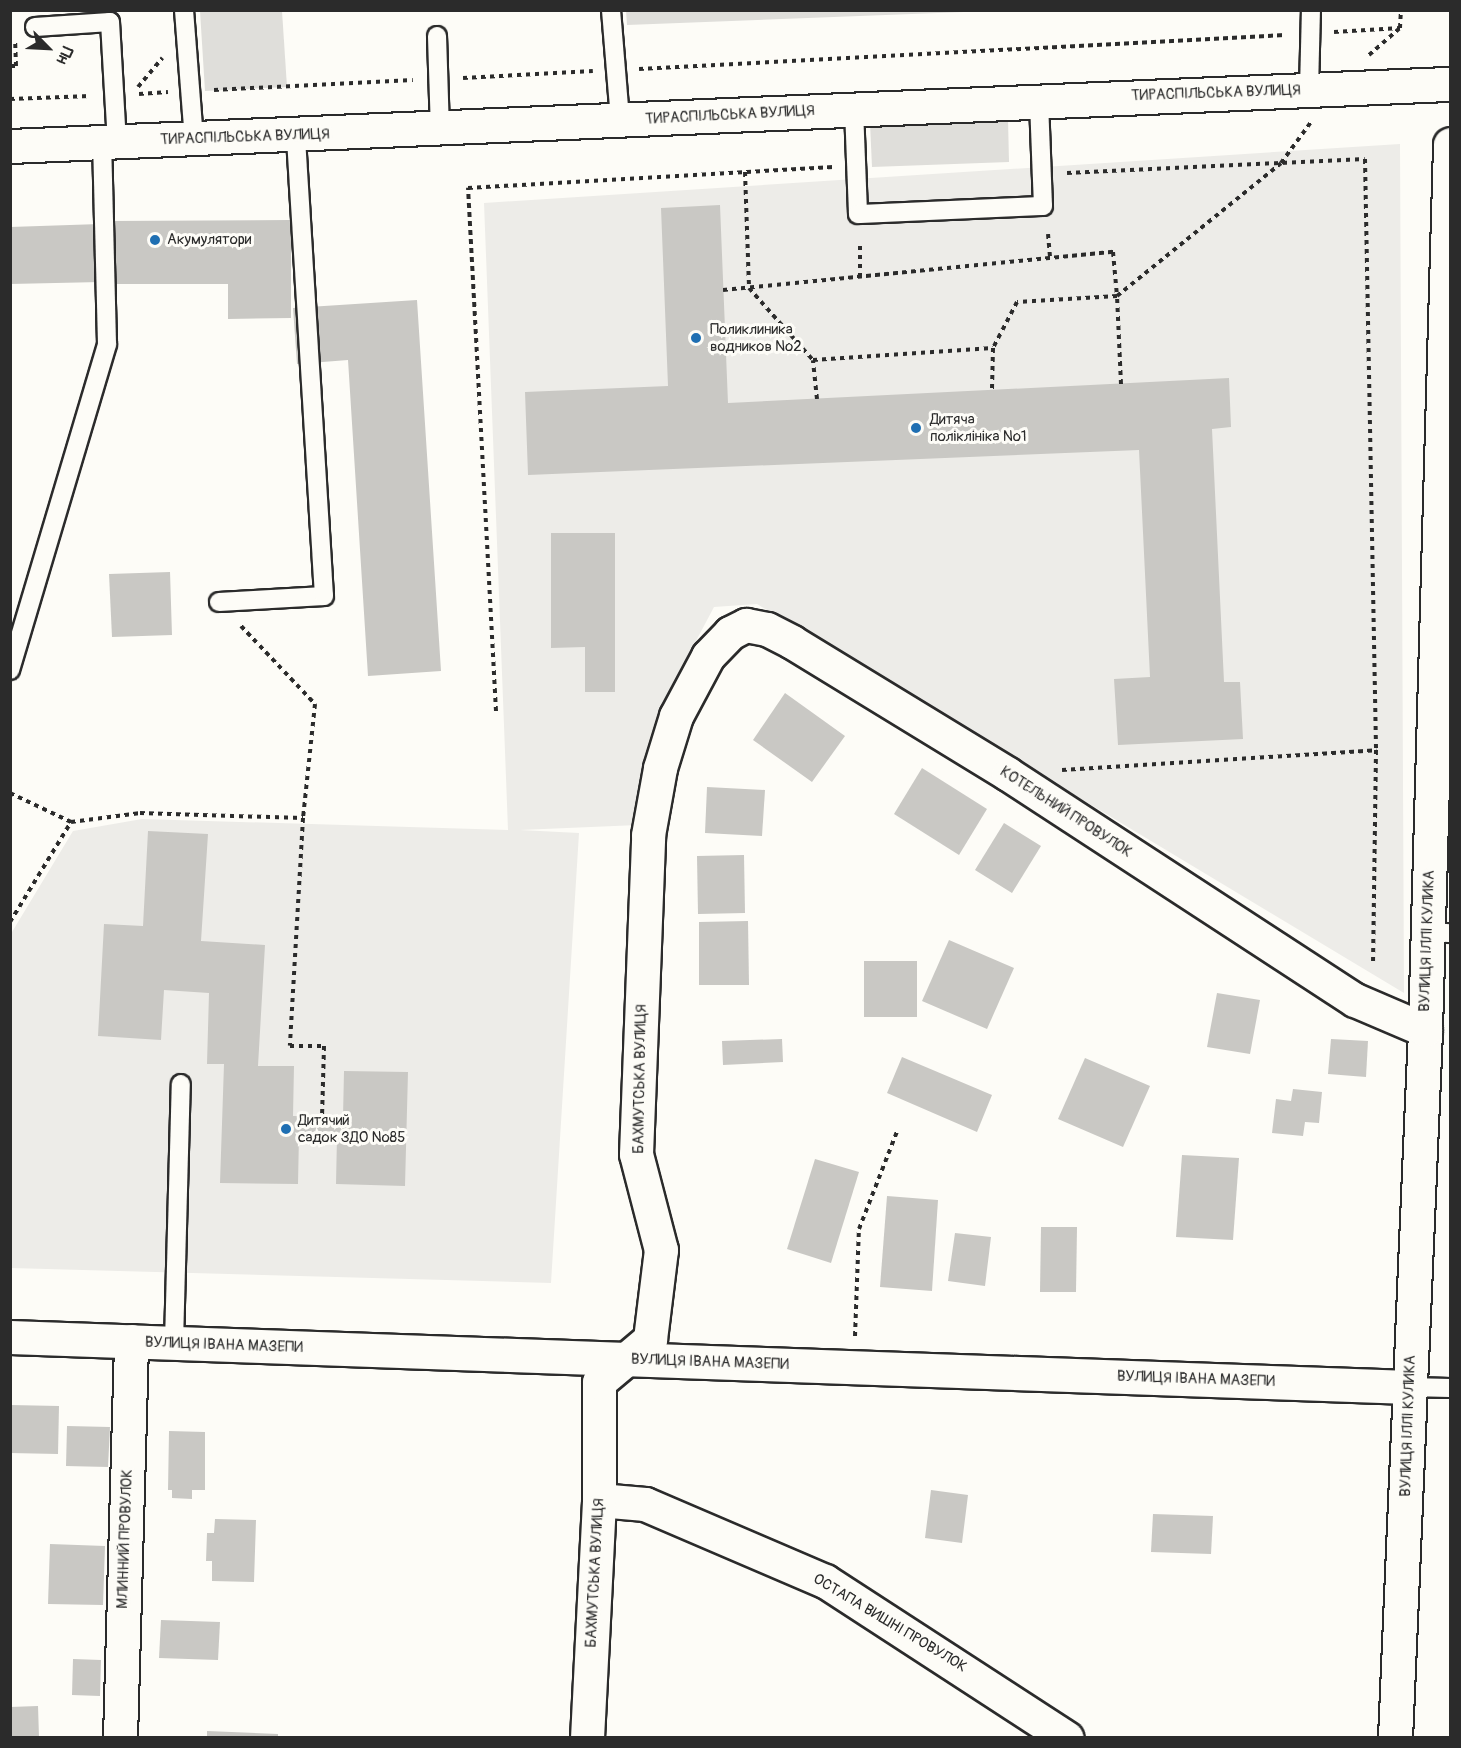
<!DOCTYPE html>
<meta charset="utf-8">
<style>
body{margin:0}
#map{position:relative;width:1461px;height:1748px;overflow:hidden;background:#fdfcf7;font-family:Pangolin,sans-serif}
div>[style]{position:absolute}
.built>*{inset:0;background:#edece8}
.green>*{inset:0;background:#dfdeda}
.building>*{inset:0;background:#c9c8c4}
.path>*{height:4px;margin-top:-2px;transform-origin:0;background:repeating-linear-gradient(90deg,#2b2b2b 0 4.5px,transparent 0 9px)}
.roads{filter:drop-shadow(2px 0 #2b2b2b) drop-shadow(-2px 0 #2b2b2b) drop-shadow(0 2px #2b2b2b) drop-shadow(0 -2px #2b2b2b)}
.service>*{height:18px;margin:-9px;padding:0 9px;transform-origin:9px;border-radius:9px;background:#fdfcf7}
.minor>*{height:33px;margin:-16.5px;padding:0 16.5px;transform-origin:16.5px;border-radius:16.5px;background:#fdfcf7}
.tertiary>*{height:33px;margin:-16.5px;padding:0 16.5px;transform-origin:16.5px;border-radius:16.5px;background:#fdfcf7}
.dots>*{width:16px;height:16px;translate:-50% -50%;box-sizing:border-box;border:3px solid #fdfcf7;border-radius:50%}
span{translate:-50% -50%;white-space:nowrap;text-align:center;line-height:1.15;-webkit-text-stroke:6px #fdfcf7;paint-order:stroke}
.street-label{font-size:15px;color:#2b2b2b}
.poi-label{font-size:15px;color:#2b2b2b}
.left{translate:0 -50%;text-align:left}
.frame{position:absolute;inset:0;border:12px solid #2b2b2b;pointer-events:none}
.north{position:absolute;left:18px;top:18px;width:60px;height:60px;-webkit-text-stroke:4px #fdfcf7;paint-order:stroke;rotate:114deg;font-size:16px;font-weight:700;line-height:24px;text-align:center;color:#2b2b2b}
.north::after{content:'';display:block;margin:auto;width:21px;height:27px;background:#2b2b2b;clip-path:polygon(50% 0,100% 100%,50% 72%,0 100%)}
</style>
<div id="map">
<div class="built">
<i style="clip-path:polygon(1400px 144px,1404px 993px,757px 604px,714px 607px,662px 705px,638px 825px,520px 830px,579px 833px,551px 1283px,11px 1268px,12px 932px,73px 831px,142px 819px,508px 830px,484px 203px)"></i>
</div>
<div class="green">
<i style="clip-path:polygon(626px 10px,990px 10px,990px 11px,627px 25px)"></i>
<i style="clip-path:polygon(200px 11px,282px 11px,287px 87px,205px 91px)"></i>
<i style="clip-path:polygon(1008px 119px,1009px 162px,872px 167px,870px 123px)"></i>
</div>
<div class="building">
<i style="clip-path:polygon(720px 205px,728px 403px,1229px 378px,1231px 427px,1212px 429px,1224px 682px,1240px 682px,1243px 739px,1118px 745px,1114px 679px,1150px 677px,1139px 450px,528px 475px,525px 392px,668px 386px,661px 208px)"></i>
<i style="clip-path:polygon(291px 220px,291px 318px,228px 319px,228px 284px,112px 284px,111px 221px)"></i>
<i style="clip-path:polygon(100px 224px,101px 282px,10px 284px,10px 227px)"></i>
<i style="clip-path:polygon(417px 300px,441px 671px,368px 676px,348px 360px,297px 364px,293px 308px)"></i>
<i style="clip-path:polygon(551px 533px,615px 533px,615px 692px,585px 692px,585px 647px,551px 648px)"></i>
<i style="clip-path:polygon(170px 572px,172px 635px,112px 637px,109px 574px)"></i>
<i style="clip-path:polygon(785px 693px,845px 736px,812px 782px,753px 740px)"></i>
<i style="clip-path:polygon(922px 768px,987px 809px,959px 855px,894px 814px)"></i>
<i style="clip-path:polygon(707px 787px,765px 790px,762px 836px,705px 833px)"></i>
<i style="clip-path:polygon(1004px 823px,1041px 846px,1012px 893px,975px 870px)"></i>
<i style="clip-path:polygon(148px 831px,208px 834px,201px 941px,265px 945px,258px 1066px,294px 1066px,293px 1116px,343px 1117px,344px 1071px,408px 1072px,405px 1186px,336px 1184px,337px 1136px,299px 1135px,298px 1184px,220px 1183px,224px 1064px,207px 1064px,209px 993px,164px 990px,161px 1040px,98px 1036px,104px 924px,143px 926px)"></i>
<i style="clip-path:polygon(744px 855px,745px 913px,698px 914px,697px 856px)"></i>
<i style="clip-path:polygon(748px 921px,749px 985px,699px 985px,699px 922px)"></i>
<i style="clip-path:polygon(949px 940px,1014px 968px,987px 1029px,922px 1001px)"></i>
<i style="clip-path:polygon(864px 961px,917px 961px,917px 1017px,864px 1017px)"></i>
<i style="clip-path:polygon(1217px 993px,1260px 1000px,1250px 1054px,1207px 1047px)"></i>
<i style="clip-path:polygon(782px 1039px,783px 1062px,723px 1065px,722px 1041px)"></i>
<i style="clip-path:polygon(1331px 1039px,1368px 1041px,1366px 1077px,1328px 1074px)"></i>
<i style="clip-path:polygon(902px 1057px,992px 1095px,977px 1132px,887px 1093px)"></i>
<i style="clip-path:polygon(1085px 1058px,1150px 1086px,1123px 1147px,1058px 1119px)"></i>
<i style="clip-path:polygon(1293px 1089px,1322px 1092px,1319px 1123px,1305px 1122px,1303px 1136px,1272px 1133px,1276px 1099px,1291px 1101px)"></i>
<i style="clip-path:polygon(1182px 1155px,1239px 1158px,1233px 1240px,1176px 1237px)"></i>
<i style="clip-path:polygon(815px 1159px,859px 1172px,831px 1263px,787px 1249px)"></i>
<i style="clip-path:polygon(887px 1196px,938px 1200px,932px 1291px,880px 1287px)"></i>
<i style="clip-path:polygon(1041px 1227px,1077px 1227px,1076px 1292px,1040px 1292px)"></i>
<i style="clip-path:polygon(955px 1233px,991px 1237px,985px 1286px,948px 1281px)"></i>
<i style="clip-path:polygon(10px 1405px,59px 1406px,58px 1454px,10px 1453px)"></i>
<i style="clip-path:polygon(67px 1426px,110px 1427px,108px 1467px,66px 1466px)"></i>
<i style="clip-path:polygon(169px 1431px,205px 1432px,205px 1490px,192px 1490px,192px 1499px,172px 1498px,172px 1490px,168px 1490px)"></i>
<i style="clip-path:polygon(931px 1490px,968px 1495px,962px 1543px,925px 1538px)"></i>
<i style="clip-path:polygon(1153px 1514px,1213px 1516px,1211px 1554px,1151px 1552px)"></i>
<i style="clip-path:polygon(215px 1519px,256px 1520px,254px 1582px,212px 1581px,212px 1561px,206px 1561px,207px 1533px,214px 1533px)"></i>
<i style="clip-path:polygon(50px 1544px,105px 1546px,103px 1605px,48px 1604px)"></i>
<i style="clip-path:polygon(161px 1620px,220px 1622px,218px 1660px,159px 1658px)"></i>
<i style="clip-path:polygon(73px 1659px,101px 1660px,100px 1696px,72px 1695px)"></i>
<i style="clip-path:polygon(38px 1706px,39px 1738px,10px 1738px,10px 1707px)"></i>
<i style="clip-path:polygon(207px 1731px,278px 1734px,278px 1738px,207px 1738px)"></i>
</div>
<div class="path">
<i style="left:1334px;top:32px;width:66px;rotate:-3.5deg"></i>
<i style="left:1400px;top:28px;width:18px;rotate:-87deg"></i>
<i style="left:1369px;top:55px;width:41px;rotate:-41.1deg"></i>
<i style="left:10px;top:66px;width:6px"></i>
<i style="left:16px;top:66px;width:23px;rotate:-92deg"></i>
<i style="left:639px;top:69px;width:647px;rotate:-3.01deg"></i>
<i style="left:463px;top:78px;width:130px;rotate:-3.1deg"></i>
<i style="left:138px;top:87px;width:38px;rotate:-50deg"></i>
<i style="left:214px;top:90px;width:199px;rotate:-2.9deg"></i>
<i style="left:139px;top:94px;width:29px;rotate:-4deg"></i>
<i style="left:10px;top:99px;width:80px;rotate:-2.1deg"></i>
<i style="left:745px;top:172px;width:116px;rotate:88deg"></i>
<i style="left:749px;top:288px;width:96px;rotate:48.4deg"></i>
<i style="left:1067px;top:173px;width:298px;rotate:-2.7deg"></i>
<i style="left:1365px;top:159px;width:591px;rotate:88.93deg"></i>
<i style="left:1376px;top:750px;width:216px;rotate:90.8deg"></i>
<i style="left:1048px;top:234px;width:25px;rotate:85deg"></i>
<i style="left:860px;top:277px;width:34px;rotate:-90deg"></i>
<i style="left:723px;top:290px;width:392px;rotate:-5.6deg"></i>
<i style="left:1113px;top:252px;width:44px;rotate:84.8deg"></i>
<i style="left:1117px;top:296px;width:100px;rotate:176.6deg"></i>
<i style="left:1017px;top:302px;width:52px;rotate:117.6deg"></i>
<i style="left:993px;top:348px;width:42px;rotate:91.4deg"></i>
<i style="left:1121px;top:384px;width:88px;rotate:-92.6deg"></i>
<i style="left:1117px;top:296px;width:211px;rotate:-39deg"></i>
<i style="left:1281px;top:163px;width:51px;rotate:-53.8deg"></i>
<i style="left:817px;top:399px;width:39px;rotate:-96deg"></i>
<i style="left:813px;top:360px;width:180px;rotate:-3.8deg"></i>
<i style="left:241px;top:626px;width:108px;rotate:46.5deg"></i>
<i style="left:315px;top:704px;width:115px;rotate:96deg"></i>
<i style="left:303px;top:818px;width:228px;rotate:93.3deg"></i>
<i style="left:290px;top:1046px;width:34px"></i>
<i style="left:324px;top:1046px;width:70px;rotate:91.6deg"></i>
<i style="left:496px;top:711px;width:524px;rotate:-93.06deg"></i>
<i style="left:468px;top:188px;width:366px;rotate:-3.3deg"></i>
<i style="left:1062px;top:770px;width:315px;rotate:-3.6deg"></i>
<i style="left:10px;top:793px;width:68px;rotate:25.4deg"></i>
<i style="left:10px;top:922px;width:117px;rotate:-58.6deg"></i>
<i style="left:71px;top:822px;width:70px;rotate:-7.4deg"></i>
<i style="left:140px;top:813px;width:163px;rotate:1.8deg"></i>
<i style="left:855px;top:1336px;width:107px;rotate:-87.9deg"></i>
<i style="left:859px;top:1229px;width:107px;rotate:-68.7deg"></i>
</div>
<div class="roads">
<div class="service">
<i style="left:184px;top:10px;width:129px;rotate:85.6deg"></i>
<i style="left:611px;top:10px;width:110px;rotate:85.3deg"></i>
<i style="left:35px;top:27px;width:75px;rotate:-3.8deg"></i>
<i style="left:110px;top:22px;width:120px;rotate:86.7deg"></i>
<i style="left:437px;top:36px;width:93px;rotate:88.2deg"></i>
<i style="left:1309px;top:90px;width:80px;rotate:-88.6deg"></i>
<i style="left:854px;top:109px;width:105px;rotate:87.8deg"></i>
<i style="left:858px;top:214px;width:185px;rotate:-2.5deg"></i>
<i style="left:1043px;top:206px;width:106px;rotate:-92.2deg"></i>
<i style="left:219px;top:602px;width:105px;rotate:-3.3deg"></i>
<i style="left:324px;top:596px;width:462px;rotate:-93.5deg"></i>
<i style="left:10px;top:670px;width:340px;rotate:-73.4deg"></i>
<i style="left:107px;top:344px;width:202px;rotate:-91.4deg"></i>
<i style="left:1428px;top:932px;width:22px;rotate:3deg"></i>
<i style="left:174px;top:1343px;width:259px;rotate:-88.5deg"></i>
<i style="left:1409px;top:1387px;width:41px;rotate:1.4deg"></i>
</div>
<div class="minor">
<i style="left:10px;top:146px;width:1441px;rotate:-2.47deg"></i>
<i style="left:10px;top:1337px;width:1400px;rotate:2.05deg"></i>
<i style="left:599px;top:1500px;width:46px;rotate:5deg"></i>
<i style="left:645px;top:1504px;width:196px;rotate:23.2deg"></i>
<i style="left:825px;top:1581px;width:288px;rotate:33deg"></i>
<i style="left:120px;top:1738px;width:397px;rotate:-88.4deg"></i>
<i style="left:587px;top:1738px;width:238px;rotate:-87.1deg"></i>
<i style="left:599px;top:1500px;width:118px;rotate:-90deg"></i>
<i style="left:599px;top:1382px;width:67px;rotate:-40.1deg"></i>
<i style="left:650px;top:1339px;width:90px;rotate:-83deg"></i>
<i style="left:661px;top:1250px;width:99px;rotate:-104.6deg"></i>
<i style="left:636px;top:1154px;width:319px;rotate:-87.8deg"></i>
<i style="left:648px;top:835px;width:68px;rotate:-79.8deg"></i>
<i style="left:660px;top:768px;width:54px;rotate:-72.9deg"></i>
<i style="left:676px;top:716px;width:68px;rotate:-61.9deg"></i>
<i style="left:708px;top:656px;width:32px;rotate:-46deg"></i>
<i style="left:730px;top:633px;width:18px;rotate:-27deg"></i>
<i style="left:746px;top:625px;width:21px;rotate:11deg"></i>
<i style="left:767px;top:629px;width:28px;rotate:27deg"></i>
<i style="left:792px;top:642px;width:253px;rotate:31.4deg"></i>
<i style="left:1008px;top:774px;width:414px;rotate:33.1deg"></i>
<i style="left:1355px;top:1000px;width:76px;rotate:23.2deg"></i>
</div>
<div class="tertiary">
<i style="left:1395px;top:1738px;width:709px;rotate:-87.57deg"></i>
<i style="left:1425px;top:1030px;width:886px;rotate:-88.38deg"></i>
</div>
</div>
<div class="dots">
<i style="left:155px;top:240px;background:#1f6fb2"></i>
<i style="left:696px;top:338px;background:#1f6fb2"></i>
<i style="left:916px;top:428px;background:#1f6fb2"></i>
<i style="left:286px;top:1129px;background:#1f6fb2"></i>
</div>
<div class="street-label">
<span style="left:1216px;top:93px;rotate:-2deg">ТИРАСПІЛЬСЬКА ВУЛИЦЯ</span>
<span style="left:730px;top:115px;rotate:-3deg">ТИРАСПІЛЬСЬКА ВУЛИЦЯ</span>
<span style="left:245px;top:137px;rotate:-2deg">ТИРАСПІЛЬСЬКА ВУЛИЦЯ</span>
<span style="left:1066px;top:812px;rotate:33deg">КОТЕЛЬНИЙ ПРОВУЛОК</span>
<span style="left:1427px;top:941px;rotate:-88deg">ВУЛИЦЯ ІЛЛІ КУЛИКА</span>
<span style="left:640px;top:1079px;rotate:-89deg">БАХМУТСЬКА ВУЛИЦЯ</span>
<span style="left:224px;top:1345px;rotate:2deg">ВУЛИЦЯ ІВАНА МАЗЕПИ</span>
<span style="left:710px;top:1362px;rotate:2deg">ВУЛИЦЯ ІВАНА МАЗЕПИ</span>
<span style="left:1196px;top:1379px;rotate:2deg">ВУЛИЦЯ ІВАНА МАЗЕПИ</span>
<span style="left:1408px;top:1426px;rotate:-88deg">ВУЛИЦЯ ІЛЛІ КУЛИКА</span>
<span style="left:125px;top:1539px;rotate:-88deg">МЛИННИЙ ПРОВУЛОК</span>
<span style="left:595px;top:1573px;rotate:-87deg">БАХМУТСЬКА ВУЛИЦЯ</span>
<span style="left:890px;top:1623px;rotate:31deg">ОСТАПА ВИШНІ ПРОВУЛОК</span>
</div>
<div class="poi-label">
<span class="left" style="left:167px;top:240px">Акумулятори</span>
<span class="left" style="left:710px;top:338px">Поликлиника<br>водников №2</span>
<span class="left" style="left:930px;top:428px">Дитяча<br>поліклініка №1</span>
<span class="left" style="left:298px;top:1129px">Дитячий<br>садок ЗДО №85</span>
</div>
<div class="frame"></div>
<div class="north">Пн</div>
</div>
